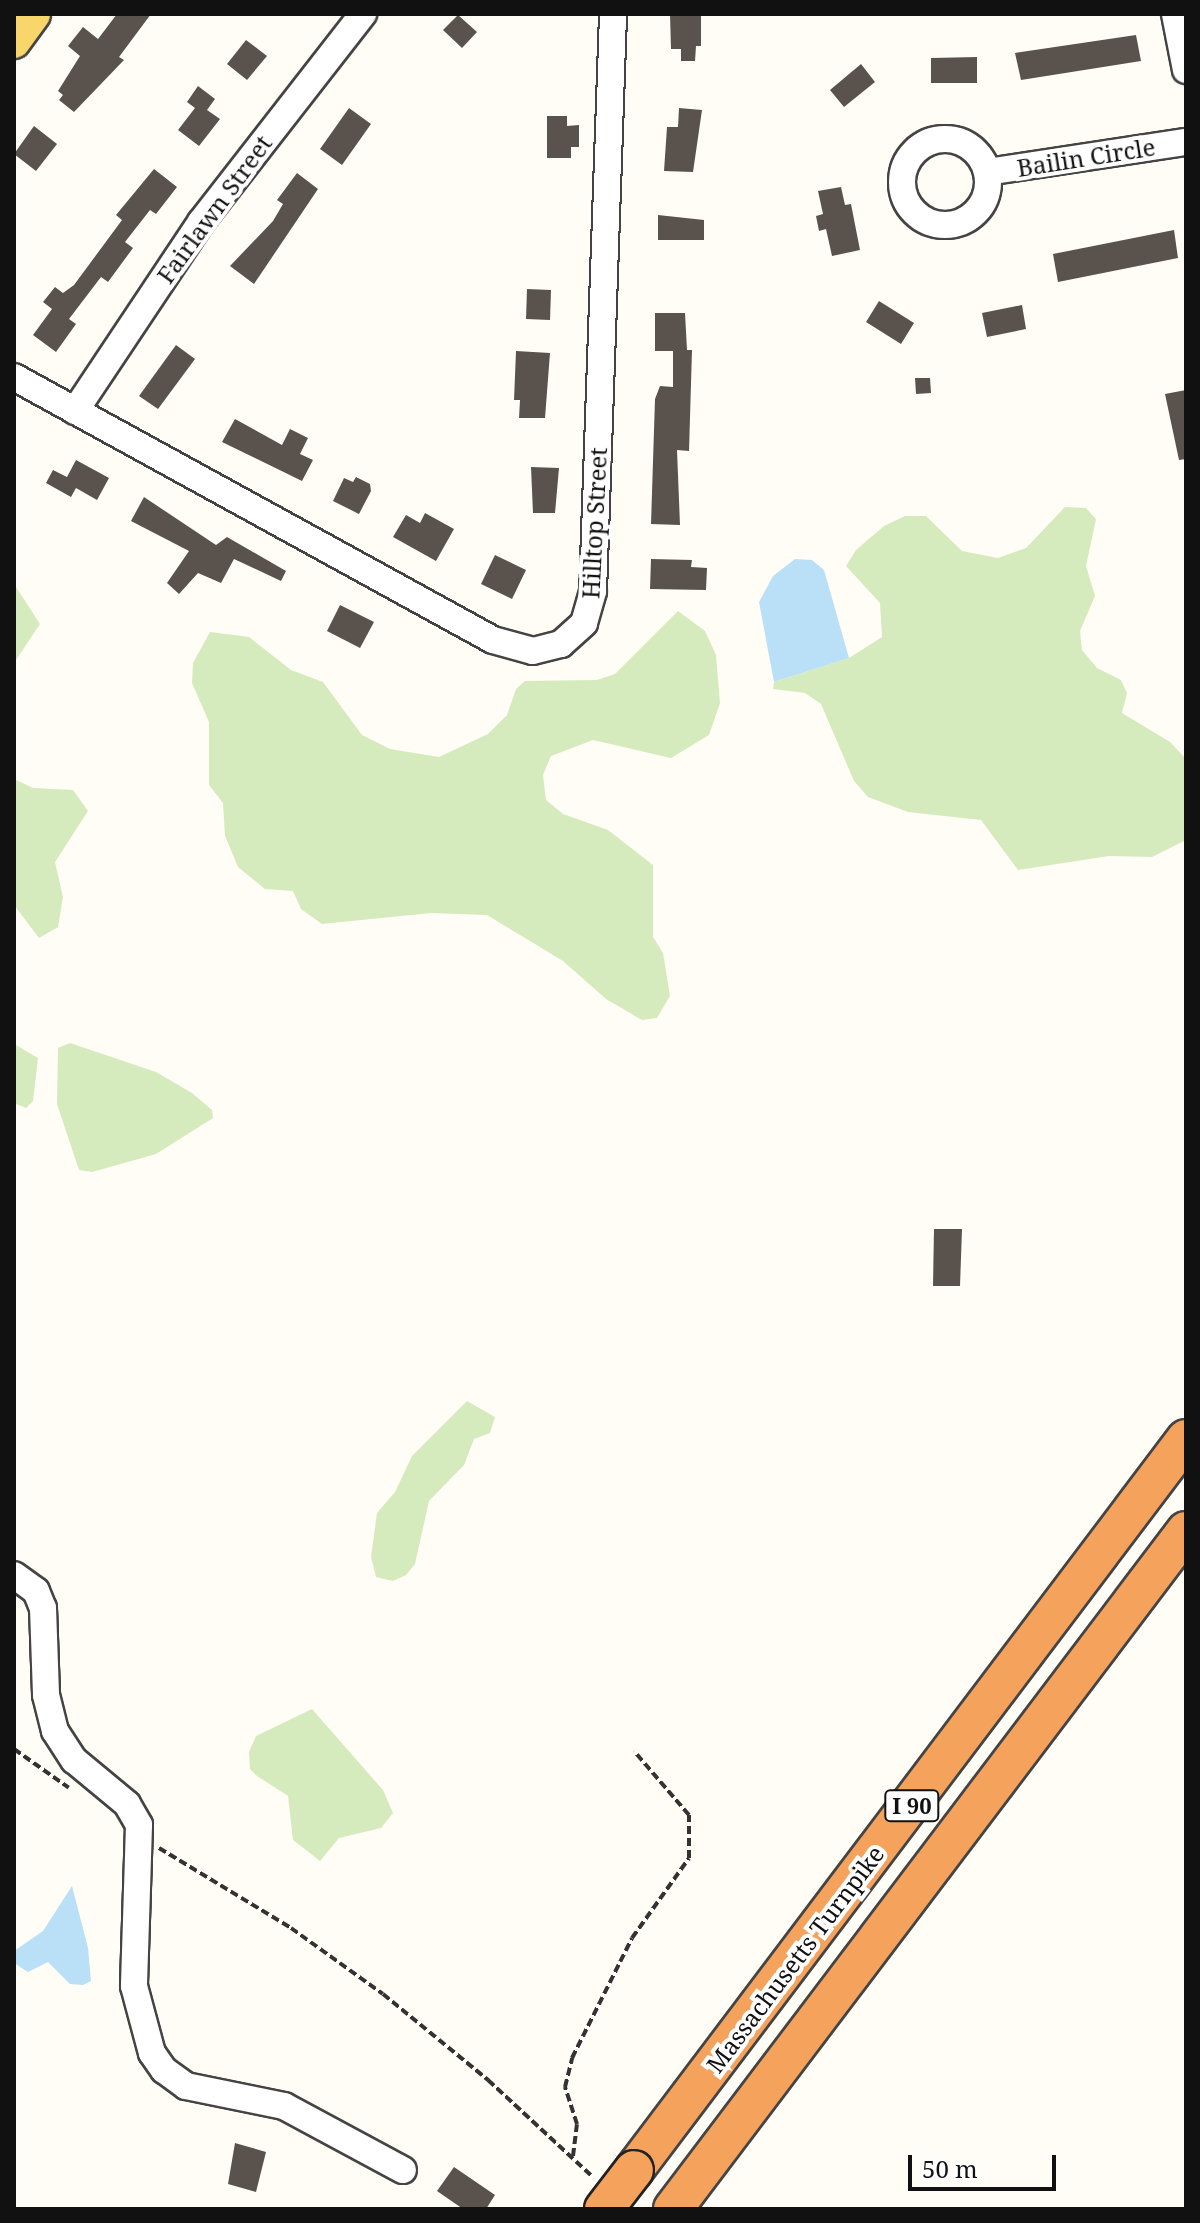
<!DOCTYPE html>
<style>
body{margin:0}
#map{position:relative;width:1200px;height:2223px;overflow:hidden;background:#fffdf5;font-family:"Noto Serif",serif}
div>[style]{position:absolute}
.green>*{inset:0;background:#d5ebbd}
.water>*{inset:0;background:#b9e0f7}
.building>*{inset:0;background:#5a524d}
.path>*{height:4px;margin-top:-2px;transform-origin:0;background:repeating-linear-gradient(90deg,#333 0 8px,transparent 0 12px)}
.roads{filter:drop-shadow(2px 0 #444) drop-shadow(-2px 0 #444) drop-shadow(0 2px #444) drop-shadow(0 -2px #444)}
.minor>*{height:26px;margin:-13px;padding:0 13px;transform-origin:13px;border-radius:13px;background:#fff}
.minor>.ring{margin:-13px;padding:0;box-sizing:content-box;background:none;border:26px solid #fff;border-radius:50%}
.major>*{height:32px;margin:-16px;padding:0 16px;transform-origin:16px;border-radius:16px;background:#f9d66b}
.highway>*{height:38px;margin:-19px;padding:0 19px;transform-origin:19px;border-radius:19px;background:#f5a25d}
.bridges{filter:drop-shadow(2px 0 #222) drop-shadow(-2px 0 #222) drop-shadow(0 2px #222) drop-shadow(0 -2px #222)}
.highway-bridge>*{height:38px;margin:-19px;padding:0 19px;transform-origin:19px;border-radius:19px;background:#f5a25d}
span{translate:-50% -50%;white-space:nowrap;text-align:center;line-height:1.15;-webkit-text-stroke:8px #fff;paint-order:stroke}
.shield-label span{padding:2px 6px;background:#fff;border:2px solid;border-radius:6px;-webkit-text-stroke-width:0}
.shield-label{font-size:22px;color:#111;font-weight:700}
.street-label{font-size:24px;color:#111}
.frame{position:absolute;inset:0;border:16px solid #111;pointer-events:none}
.scale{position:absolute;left:908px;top:2155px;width:148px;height:36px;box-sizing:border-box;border:4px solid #111;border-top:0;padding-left:10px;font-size:24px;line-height:28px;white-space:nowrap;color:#111;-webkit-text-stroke:6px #fff;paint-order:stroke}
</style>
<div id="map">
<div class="green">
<i style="clip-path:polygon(1065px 507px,1086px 508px,1096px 519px,1086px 566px,1095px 596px,1080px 631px,1082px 650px,1097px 668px,1121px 680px,1127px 693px,1122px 713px,1170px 742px,1186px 759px,1186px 840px,1152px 857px,1109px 856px,1018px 870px,981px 820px,908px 812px,868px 797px,854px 781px,821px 704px,805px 693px,773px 689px,774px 682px,849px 658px,882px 637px,880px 603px,846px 566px,856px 550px,884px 526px,905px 516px,926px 516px,962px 551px,998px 558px,1026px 548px)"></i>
<i style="clip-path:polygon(14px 584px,40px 624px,14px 663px)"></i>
<i style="clip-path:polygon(678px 611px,705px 631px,716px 655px,720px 703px,709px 735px,671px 758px,593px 740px,551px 756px,543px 775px,546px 800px,563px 814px,608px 830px,653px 865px,653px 937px,663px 953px,670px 996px,657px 1018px,642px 1020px,606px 999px,563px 961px,487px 915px,431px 913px,322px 924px,301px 909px,293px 891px,265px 889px,238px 867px,225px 836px,223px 803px,209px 785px,209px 722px,192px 683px,193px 663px,210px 632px,249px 637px,291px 670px,323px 682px,362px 735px,390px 749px,439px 757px,488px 734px,507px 715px,516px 689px,525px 681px,597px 680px,615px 674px)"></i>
<i style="clip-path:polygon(14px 779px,33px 788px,73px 790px,88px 811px,55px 862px,63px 897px,58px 927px,39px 938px,14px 905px)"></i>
<i style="clip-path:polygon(70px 1043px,156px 1072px,192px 1093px,212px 1110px,213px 1118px,156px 1154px,92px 1172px,79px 1170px,57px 1104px,58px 1048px)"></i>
<i style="clip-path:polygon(14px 1044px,38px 1058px,33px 1101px,26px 1108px,14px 1103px)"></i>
<i style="clip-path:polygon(467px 1401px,495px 1417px,490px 1433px,474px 1439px,464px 1465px,429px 1501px,415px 1564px,406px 1575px,393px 1581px,376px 1577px,371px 1557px,377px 1513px,395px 1492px,412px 1456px)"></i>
<i style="clip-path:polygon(312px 1709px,383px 1790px,393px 1813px,381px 1828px,339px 1838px,320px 1861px,293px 1840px,288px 1796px,257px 1776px,250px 1769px,249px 1752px,256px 1736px)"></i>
</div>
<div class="water">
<i style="clip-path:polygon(795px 559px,812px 560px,824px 570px,849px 658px,774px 682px,759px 602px,773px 576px)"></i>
<i style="clip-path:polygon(72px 1886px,88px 1948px,91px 1981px,83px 1985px,70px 1984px,48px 1962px,28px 1972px,14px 1963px,14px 1951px,43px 1931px)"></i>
</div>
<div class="building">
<i style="clip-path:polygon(117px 14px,151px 14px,119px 57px,124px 60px,74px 112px,59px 100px,63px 95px,58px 91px,80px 56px,68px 46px,83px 27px,98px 39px)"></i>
<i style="clip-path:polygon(670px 14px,701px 14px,701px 46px,696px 46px,695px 61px,681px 61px,681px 49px,671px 49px)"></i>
<i style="clip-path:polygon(458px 15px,477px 32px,462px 48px,443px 30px)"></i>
<i style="clip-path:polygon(1136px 35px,1141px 61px,1021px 80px,1015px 53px)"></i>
<i style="clip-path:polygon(246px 40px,267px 56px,247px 80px,227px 64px)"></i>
<i style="clip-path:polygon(977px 57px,977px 83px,931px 83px,931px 58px)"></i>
<i style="clip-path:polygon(861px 64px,875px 82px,844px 107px,830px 90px)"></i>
<i style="clip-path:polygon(198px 86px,215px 99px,207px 110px,220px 119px,199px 146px,178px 130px,195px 108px,187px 102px)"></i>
<i style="clip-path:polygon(349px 108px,371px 124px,342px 165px,320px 149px)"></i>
<i style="clip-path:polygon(679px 108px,702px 110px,693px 172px,664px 171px,667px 127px,678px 127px)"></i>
<i style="clip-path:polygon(547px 116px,567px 116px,567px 126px,579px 125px,579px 147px,571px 147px,571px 158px,547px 158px)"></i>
<i style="clip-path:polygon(34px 126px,57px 144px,36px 171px,14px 154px)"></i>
<i style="clip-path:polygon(154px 169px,177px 187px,156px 214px,150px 210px,125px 242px,133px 248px,108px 282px,101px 277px,69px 319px,76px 324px,56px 352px,33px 335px,52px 309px,43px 302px,55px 287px,63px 293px,74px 285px,122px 220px,116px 215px)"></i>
<i style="clip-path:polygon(297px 173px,318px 189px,254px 284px,230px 266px,273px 221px,283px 204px,277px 200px)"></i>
<i style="clip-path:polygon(841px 187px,845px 205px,851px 204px,860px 250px,832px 256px,826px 229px,819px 231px,816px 216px,823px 214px,818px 191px)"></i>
<i style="clip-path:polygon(658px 215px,704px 220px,704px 240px,658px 240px)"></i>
<i style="clip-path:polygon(1174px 230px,1178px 258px,1058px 282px,1053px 254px)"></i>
<i style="clip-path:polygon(527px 289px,551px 290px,550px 320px,526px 319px)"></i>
<i style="clip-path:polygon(879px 301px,914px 323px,901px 344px,866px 322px)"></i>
<i style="clip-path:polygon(1022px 305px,1026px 329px,987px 337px,982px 313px)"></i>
<i style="clip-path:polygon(655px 313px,685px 313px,687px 350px,692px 350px,689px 451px,677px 450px,680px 525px,651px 524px,655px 399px,660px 386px,673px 387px,673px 351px,655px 351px)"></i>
<i style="clip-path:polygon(176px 345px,195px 359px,158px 409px,139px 396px)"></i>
<i style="clip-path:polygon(516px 351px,550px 353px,545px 418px,519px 418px,520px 400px,514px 400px)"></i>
<i style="clip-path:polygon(915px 378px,930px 378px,931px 393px,916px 394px)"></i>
<i style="clip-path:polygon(1186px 390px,1186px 459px,1179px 460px,1165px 394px)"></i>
<i style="clip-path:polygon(235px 419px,282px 445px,290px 429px,308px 438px,300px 454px,313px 460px,302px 481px,222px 442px)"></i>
<i style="clip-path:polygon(76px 460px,109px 478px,97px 500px,76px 488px,71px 497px,46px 483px,53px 470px,67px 477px)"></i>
<i style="clip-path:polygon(531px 467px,559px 468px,555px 513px,533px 513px)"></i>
<i style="clip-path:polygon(356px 477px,370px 484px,371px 491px,359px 514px,333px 501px,344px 478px,353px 482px)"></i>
<i style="clip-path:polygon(144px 497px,216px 545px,227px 537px,286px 571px,281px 581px,234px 559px,221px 583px,198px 573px,179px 594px,167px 583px,189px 551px,131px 521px)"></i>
<i style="clip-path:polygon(425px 513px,454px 529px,436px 561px,393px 537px,406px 515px,420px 523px)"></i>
<i style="clip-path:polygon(495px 555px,526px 570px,512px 599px,481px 584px)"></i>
<i style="clip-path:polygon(651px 559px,692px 560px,691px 567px,707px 568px,706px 590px,650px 589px)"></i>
<i style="clip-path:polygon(340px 605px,374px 622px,360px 648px,327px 631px)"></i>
<i style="clip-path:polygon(934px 1229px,962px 1229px,960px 1286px,933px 1286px)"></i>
<i style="clip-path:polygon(235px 2143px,266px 2152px,256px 2192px,228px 2184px)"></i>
<i style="clip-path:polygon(454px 2167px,495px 2195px,486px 2209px,463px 2209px,437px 2191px)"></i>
</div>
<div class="path">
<i style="left:14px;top:1749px;width:67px;rotate:35.3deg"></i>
<i style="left:159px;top:1848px;width:154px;rotate:31.2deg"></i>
<i style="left:291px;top:1928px;width:113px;rotate:35.7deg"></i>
<i style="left:383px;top:1994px;width:136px;rotate:39.3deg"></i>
<i style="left:488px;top:2080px;width:144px;rotate:42.8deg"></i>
<i style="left:573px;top:2156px;width:32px;rotate:-83deg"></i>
<i style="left:577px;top:2124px;width:39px;rotate:-108deg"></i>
<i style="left:565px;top:2087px;width:30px;rotate:-76deg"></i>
<i style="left:572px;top:2058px;width:134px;rotate:-63.4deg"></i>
<i style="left:632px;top:1938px;width:98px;rotate:-54.5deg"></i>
<i style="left:689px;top:1858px;width:43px;rotate:-90deg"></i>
<i style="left:689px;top:1815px;width:84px;rotate:-130.7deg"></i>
</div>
<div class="roads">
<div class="minor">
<i style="left:1175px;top:14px;width:57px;rotate:78.9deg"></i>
<i class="ring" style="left:902px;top:139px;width:60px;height:60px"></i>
<i style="left:987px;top:172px;width:201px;rotate:-8.6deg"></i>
<i style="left:14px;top:377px;width:546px;rotate:28.77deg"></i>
<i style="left:493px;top:640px;width:41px;rotate:15.4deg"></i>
<i style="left:533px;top:651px;width:29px;rotate:-14deg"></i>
<i style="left:561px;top:644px;width:31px;rotate:-42deg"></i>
<i style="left:584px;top:623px;width:33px;rotate:-74deg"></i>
<i style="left:593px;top:591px;width:577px;rotate:-88.01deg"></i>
<i style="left:75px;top:411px;width:227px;rotate:-56.3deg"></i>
<i style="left:201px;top:222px;width:264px;rotate:-52.1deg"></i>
<i style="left:14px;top:1575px;width:27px;rotate:36deg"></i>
<i style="left:36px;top:1591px;width:18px;rotate:68deg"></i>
<i style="left:43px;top:1608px;width:87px;rotate:88deg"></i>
<i style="left:46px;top:1695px;width:37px;rotate:76deg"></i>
<i style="left:55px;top:1731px;width:35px;rotate:57deg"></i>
<i style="left:74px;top:1760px;width:69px;rotate:39.7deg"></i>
<i style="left:127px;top:1804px;width:24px;rotate:60deg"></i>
<i style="left:139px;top:1825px;width:161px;rotate:91.8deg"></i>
<i style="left:134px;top:1986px;width:69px;rotate:75deg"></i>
<i style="left:152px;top:2053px;width:21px;rotate:55deg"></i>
<i style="left:164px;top:2070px;width:27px;rotate:36deg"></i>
<i style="left:186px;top:2086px;width:100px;rotate:11.5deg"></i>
<i style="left:284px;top:2106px;width:135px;rotate:28.3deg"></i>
</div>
<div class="major">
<i style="left:14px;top:42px;width:34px;rotate:-54deg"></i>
</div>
<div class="highway">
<i style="left:634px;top:2170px;width:916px;rotate:-52.94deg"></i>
<i style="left:673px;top:2209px;width:850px;rotate:-52.89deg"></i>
</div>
</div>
<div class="bridges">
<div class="highway-bridge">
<i style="left:604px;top:2209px;width:49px;rotate:-52.4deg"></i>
</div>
</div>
<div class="shield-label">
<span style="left:912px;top:1806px">I 90</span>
</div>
<div class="street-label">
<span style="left:1086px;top:157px;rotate:-9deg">Bailin Circle</span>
<span style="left:214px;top:209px;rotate:-54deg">Fairlawn Street</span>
<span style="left:594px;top:523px;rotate:-87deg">Hilltop Street</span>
<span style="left:795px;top:1959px;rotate:-53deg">Massachusetts Turnpike</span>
</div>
<div class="frame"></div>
<div class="scale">50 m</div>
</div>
